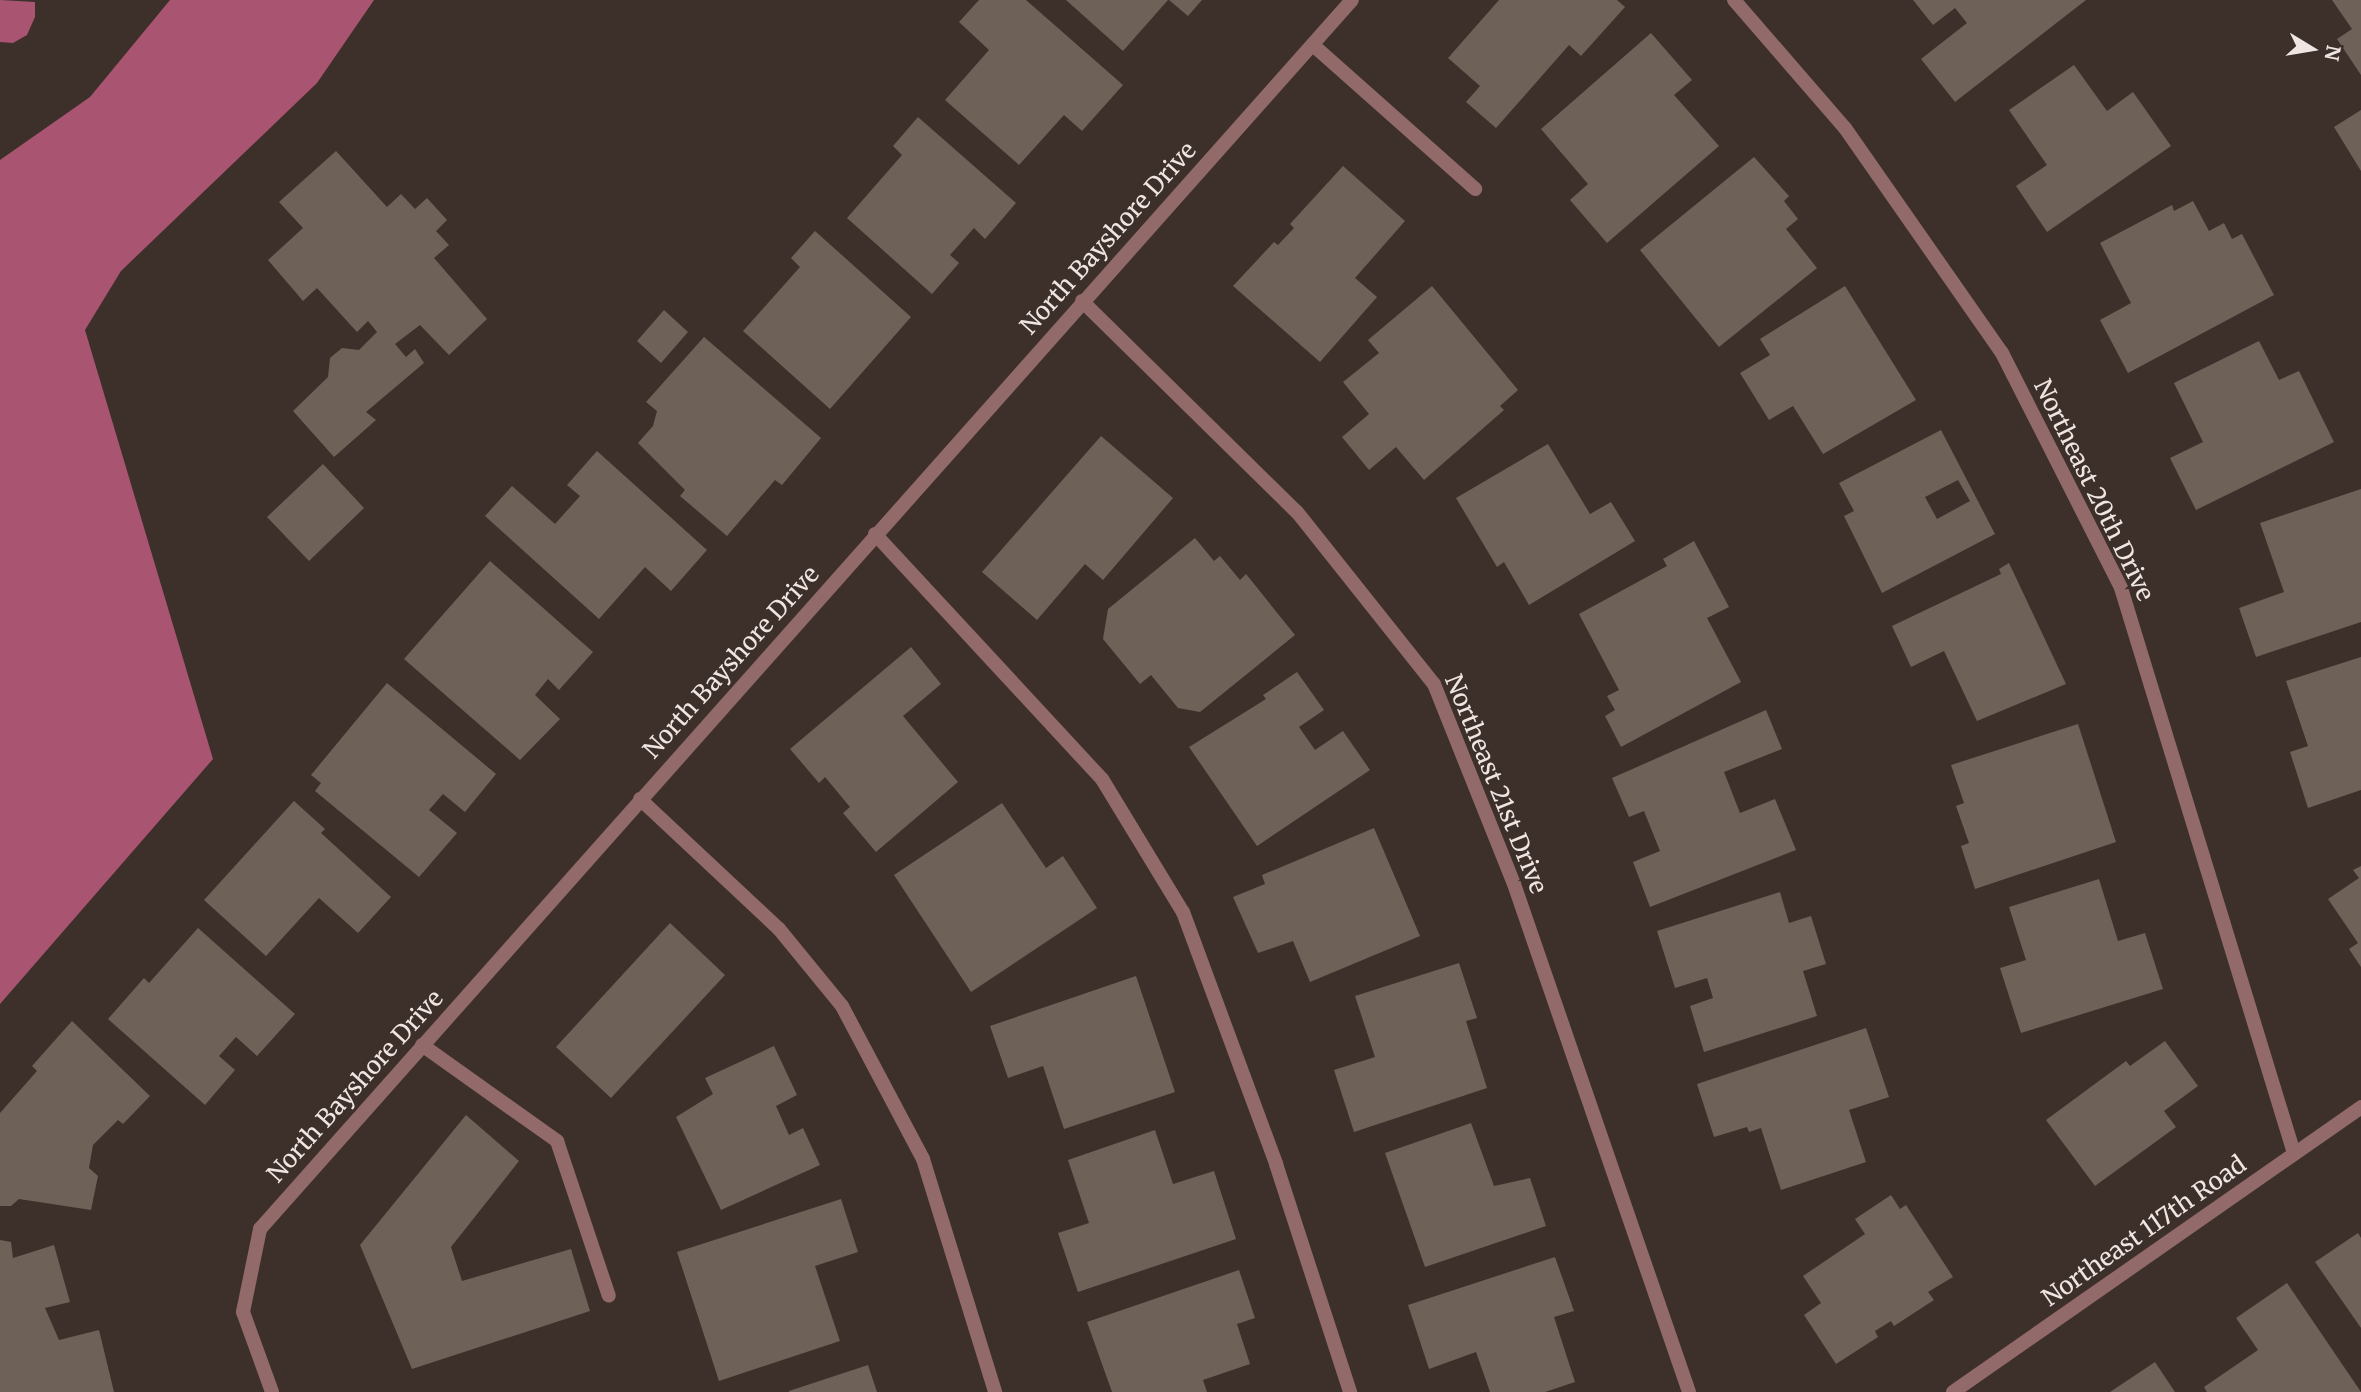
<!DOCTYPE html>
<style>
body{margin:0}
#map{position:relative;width:2361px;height:1392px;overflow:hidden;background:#3d302b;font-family:Merriweather,serif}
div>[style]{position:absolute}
.water>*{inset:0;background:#a95470}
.building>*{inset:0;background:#6d6158}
.lane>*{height:14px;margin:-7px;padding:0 7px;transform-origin:7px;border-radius:7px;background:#926a69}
.street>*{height:14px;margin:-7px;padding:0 7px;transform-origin:7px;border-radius:7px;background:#926a69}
span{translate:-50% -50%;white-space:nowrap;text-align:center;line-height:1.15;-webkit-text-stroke:6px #3d302b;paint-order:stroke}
.street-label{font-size:24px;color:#efe6e3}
.north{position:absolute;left:2277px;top:14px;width:70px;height:70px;-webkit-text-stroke:5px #3d302b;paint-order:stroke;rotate:101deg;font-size:19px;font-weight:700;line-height:28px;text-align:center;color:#efe6e3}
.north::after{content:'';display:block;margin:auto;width:24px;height:32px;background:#efe6e3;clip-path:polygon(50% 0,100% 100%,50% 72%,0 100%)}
</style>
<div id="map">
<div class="water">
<i style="clip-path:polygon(0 0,35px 2px,35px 17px,27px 35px,13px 43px,0 42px)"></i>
<i style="clip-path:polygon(170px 0,374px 0,317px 83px,121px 271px,85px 330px,213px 759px,0 1004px,0 160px,90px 97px)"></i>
</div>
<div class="building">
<i style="clip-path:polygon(979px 0,1026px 0,1123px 85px,1082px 131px,1064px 115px,1019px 165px,945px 100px,989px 50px,959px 22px)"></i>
<i style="clip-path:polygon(1066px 0,1168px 0,1123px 51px)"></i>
<i style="clip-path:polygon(1169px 0,1202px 0,1188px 16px)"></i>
<i style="clip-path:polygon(1499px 0,1617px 0,1625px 7px,1581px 56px,1569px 45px,1496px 128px,1466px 102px,1480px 86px,1448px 58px)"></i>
<i style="clip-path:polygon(1913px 0,2086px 0,1955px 102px,1921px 59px,1967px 23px,1955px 8px,1933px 25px)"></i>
<i style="clip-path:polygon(2332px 0,2361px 0,2361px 75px,2337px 39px,2352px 29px)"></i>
<i style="clip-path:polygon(1651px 33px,1692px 80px,1674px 95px,1719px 146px,1607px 243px,1570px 200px,1588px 184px,1541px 129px)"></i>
<i style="clip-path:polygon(2074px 65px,2107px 111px,2133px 92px,2171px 146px,2047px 232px,2016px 186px,2047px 165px,2009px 110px)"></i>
<i style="clip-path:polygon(2361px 110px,2361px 171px,2334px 127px)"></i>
<i style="clip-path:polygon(918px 117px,1016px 203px,985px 239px,974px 228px,950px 255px,959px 263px,932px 294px,847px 218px,902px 155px,893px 146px)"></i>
<i style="clip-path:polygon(336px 151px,387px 207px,401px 194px,415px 209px,427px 198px,447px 220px,436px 231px,449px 245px,434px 258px,487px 319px,449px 355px,420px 325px,395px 344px,406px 357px,415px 349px,424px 363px,366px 412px,376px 420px,334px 457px,293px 411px,328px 377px,330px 358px,342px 348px,359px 350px,377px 332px,368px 321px,357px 332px,317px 288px,303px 301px,268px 260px,303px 228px,279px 202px)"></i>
<i style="clip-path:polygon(1754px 157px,1789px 196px,1784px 201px,1798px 219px,1786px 229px,1817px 268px,1719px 347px,1640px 250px)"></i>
<i style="clip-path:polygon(1343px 166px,1405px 221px,1355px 278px,1377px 297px,1320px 362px,1233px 286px,1274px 242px,1278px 245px,1294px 228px,1290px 224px)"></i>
<i style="clip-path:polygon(2193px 201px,2209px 231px,2224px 223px,2232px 239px,2242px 234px,2274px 295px,2128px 373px,2100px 320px,2131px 303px,2100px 243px,2172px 205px,2174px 211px)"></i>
<i style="clip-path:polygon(815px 231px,911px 317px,830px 409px,743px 331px,800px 267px,791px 258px)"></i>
<i style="clip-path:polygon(1432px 286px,1518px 390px,1500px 406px,1504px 410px,1424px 480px,1396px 447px,1369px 470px,1342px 437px,1369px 414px,1343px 382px,1379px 353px,1368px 340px)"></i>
<i style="clip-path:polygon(1845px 286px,1916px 400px,1823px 454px,1793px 406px,1769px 420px,1740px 373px,1770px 355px,1760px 339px)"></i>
<i style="clip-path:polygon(664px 310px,688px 332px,661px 363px,637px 341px)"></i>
<i style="clip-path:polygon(704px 337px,821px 438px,782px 485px,775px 480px,727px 536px,680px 496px,685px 490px,638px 443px,653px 426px,657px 411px,646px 402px)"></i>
<i style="clip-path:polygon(2259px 341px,2279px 380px,2299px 371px,2334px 442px,2196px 510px,2170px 458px,2203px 442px,2174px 383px)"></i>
<i style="clip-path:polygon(evenodd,1941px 430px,1995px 534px,1882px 593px,1844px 516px,1854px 511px,1839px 483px,1941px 430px,1958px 480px,1970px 501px,1937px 519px,1925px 497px,1958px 480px)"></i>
<i style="clip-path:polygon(1101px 436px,1173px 498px,1103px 580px,1085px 564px,1037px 620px,982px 572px)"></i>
<i style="clip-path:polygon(1548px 444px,1590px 514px,1611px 502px,1635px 541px,1529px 605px,1504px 562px,1497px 567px,1456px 498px)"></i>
<i style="clip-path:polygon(597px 451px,707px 550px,671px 591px,645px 567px,599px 619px,485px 516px,512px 486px,555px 524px,580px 496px,567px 485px)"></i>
<i style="clip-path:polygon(323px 464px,364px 508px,309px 561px,267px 517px)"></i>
<i style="clip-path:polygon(2361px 489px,2361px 622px,2256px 657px,2239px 608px,2284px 592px,2260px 523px)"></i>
<i style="clip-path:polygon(1195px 538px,1214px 561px,1220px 556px,1240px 580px,1246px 574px,1295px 635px,1200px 712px,1178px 708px,1151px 675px,1140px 684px,1103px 639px,1108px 609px)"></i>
<i style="clip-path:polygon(1694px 541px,1729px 607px,1707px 618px,1741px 682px,1621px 747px,1605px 716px,1615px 710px,1607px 696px,1619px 690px,1579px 614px,1667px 566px,1663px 559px)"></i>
<i style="clip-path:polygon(490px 561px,593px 652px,559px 690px,548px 679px,535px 695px,560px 719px,520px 760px,404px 659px)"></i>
<i style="clip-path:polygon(2009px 563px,2066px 684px,1977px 721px,1944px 651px,1911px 667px,1892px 626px,2001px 574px,1999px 569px)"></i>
<i style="clip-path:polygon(911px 647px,941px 684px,903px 716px,958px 782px,876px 852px,843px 813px,850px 807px,825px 777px,819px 783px,790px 749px)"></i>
<i style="clip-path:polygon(2361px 657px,2361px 790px,2308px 808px,2290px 752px,2308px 746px,2286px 681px)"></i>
<i style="clip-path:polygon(1297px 672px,1324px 710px,1299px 727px,1315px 750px,1343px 731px,1370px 770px,1257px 846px,1189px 747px,1266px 699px,1263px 695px)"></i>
<i style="clip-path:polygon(387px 683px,496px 774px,465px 812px,443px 794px,429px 810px,457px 833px,419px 877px,315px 791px,321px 783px,311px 775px)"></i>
<i style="clip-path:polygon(1766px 710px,1782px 749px,1724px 772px,1740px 813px,1775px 799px,1796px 850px,1650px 907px,1633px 862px,1660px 851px,1644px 811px,1629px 817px,1612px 778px)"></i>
<i style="clip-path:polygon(2078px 724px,2116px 842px,1975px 889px,1961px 846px,1969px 843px,1956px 806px,1964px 803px,1951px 765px)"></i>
<i style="clip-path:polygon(294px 801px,325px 829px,321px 833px,391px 897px,358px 933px,319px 898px,266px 956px,204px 900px)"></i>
<i style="clip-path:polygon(1002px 803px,1046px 868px,1063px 856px,1097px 908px,971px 992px,894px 875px)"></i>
<i style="clip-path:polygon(1374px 828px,1420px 936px,1310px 982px,1293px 941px,1258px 953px,1233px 897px,1265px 884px,1262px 875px)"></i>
<i style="clip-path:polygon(2361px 866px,2361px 967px,2349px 949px,2358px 943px,2328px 899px,2359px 878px,2353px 870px)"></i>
<i style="clip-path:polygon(2099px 879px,2118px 941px,2145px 933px,2163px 989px,2021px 1033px,2000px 968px,2026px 960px,2009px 907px)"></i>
<i style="clip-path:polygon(1780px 892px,1789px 923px,1811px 916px,1826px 964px,1803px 971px,1817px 1016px,1704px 1052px,1690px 1006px,1713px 998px,1707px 978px,1675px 988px,1657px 931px)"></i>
<i style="clip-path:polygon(670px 923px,725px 975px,611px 1098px,556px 1047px)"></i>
<i style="clip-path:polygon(198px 928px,295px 1014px,257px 1056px,236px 1037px,219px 1056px,235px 1070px,205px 1105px,108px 1019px,144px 978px,149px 983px)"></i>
<i style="clip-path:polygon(1459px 963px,1477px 1018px,1466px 1021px,1487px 1088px,1354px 1132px,1334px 1070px,1375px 1057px,1355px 996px)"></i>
<i style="clip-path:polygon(1136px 976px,1175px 1092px,1064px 1129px,1043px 1066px,1008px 1078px,990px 1026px)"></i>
<i style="clip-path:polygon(72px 1021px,150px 1096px,123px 1124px,118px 1120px,93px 1145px,89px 1168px,98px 1176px,91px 1210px,19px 1199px,11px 1206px,0 1206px,0 1113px,37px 1071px,32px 1066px)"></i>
<i style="clip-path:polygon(1866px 1028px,1889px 1097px,1849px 1110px,1866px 1162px,1781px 1190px,1761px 1128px,1749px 1132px,1747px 1127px,1714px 1137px,1697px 1084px)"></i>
<i style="clip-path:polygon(2165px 1041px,2198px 1086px,2164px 1111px,2176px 1127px,2095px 1186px,2046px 1120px,2126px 1061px,2130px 1066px)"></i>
<i style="clip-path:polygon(774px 1046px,797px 1095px,776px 1106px,789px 1135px,803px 1128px,820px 1165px,721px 1210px,676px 1117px,713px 1094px,705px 1078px)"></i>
<i style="clip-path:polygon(466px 1115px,519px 1161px,451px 1247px,462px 1281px,571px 1249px,590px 1311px,412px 1369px,360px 1245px)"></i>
<i style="clip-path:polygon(1471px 1123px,1494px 1186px,1530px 1178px,1546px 1226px,1425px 1267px,1385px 1153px)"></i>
<i style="clip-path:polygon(1155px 1130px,1173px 1184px,1214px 1171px,1236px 1239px,1078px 1292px,1058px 1233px,1089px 1223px,1068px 1160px)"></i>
<i style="clip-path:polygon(1891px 1195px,1900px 1209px,1906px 1205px,1953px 1277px,1928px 1292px,1934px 1300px,1894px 1326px,1891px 1321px,1875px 1331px,1878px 1337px,1836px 1364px,1804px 1315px,1821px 1303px,1803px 1276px,1865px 1234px,1855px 1219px)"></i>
<i style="clip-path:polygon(841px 1199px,858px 1252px,815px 1266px,840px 1341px,719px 1381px,677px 1252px)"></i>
<i style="clip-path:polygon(2358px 1233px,2361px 1238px,2361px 1328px,2315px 1262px)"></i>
<i style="clip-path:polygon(0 1240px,11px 1242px,13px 1258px,54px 1245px,70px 1302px,45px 1308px,59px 1340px,99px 1330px,114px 1392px,0 1392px)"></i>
<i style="clip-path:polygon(1555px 1257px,1574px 1311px,1554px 1317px,1575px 1382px,1545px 1392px,1490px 1392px,1476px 1352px,1429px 1369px,1408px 1305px)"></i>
<i style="clip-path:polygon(1239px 1270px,1255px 1318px,1237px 1324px,1250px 1364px,1203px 1380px,1207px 1392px,1112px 1392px,1087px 1322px)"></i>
<i style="clip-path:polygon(2287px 1283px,2361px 1392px,2207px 1392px,2204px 1387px,2258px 1350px,2236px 1318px)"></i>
<i style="clip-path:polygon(2155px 1362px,2175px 1392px,2110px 1392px)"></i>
<i style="clip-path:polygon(868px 1365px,877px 1392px,789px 1392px,789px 1391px)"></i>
</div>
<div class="lane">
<i style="left:1313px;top:45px;width:217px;rotate:41.6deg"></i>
<i style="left:422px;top:1045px;width:166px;rotate:35.4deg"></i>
<i style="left:557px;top:1141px;width:163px;rotate:71.5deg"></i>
</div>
<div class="street">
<i style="left:1734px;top:0;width:169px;rotate:49.1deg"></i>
<i style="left:1845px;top:128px;width:274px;rotate:55.1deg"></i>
<i style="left:2002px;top:353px;width:263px;rotate:63.1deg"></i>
<i style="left:2121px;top:588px;width:591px;rotate:72.98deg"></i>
<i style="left:1082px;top:301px;width:301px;rotate:44.5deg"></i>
<i style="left:1297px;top:512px;width:220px;rotate:51.5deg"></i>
<i style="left:1434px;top:684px;width:215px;rotate:68.2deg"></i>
<i style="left:1514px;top:884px;width:537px;rotate:70.99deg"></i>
<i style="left:875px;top:534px;width:334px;rotate:47.2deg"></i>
<i style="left:1102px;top:779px;width:156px;rotate:58.7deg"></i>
<i style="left:1183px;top:912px;width:269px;rotate:69.7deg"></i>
<i style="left:1276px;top:1164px;width:240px;rotate:72deg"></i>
<i style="left:640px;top:799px;width:190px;rotate:43.1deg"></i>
<i style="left:779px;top:929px;width:99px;rotate:50.7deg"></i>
<i style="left:842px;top:1006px;width:173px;rotate:62.1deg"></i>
<i style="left:923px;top:1159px;width:244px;rotate:72.8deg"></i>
<i style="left:272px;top:1392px;width:85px;rotate:-109.9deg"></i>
<i style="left:243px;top:1312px;width:85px;rotate:-78.4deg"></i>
<i style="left:260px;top:1229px;width:1644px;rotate:-48.38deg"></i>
<i style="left:1953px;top:1392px;width:498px;rotate:-34.9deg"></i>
</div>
<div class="street-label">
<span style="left:1108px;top:238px;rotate:-48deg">North Bayshore Drive</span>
<span style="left:2094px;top:490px;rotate:64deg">Northeast 20th Drive</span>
<span style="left:731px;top:662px;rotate:-48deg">North Bayshore Drive</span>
<span style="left:1496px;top:784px;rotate:68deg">Northeast 21st Drive</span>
<span style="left:355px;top:1086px;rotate:-48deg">North Bayshore Drive</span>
<span style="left:2144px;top:1231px;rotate:-35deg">Northeast 117th Road</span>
</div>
<div class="north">N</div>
</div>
